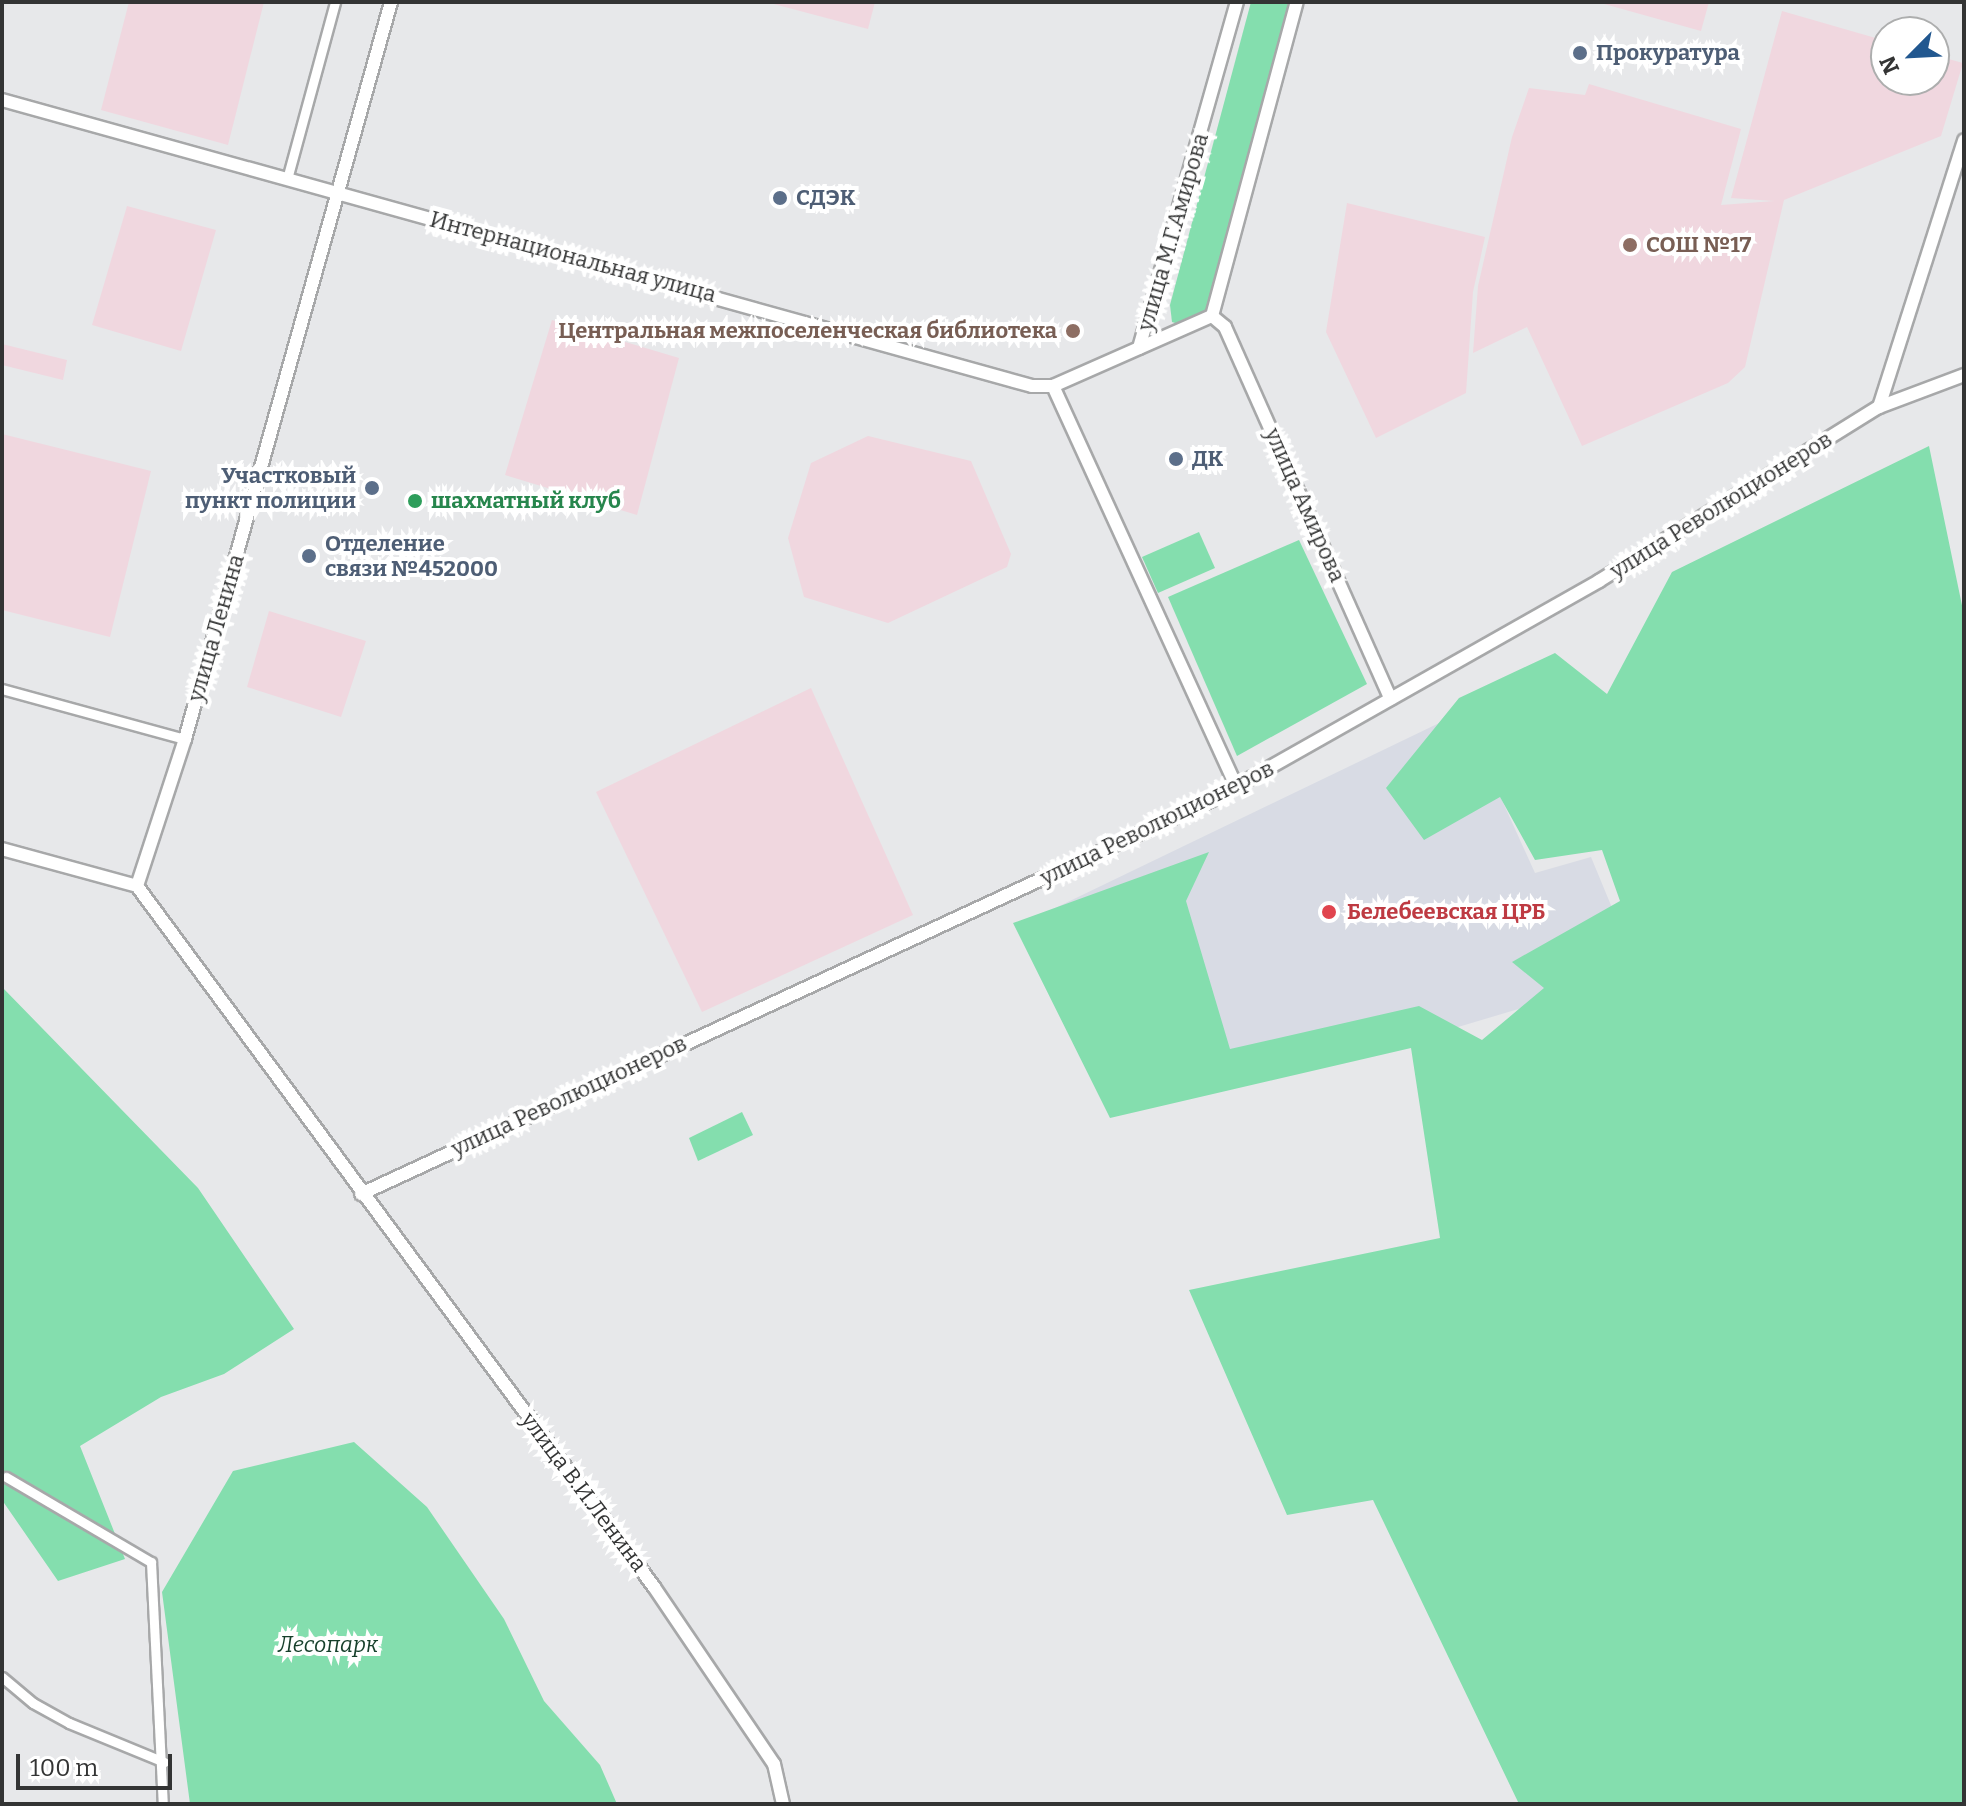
<!DOCTYPE html>
<meta charset="utf-8">
<style>
body{margin:0}
#map{position:relative;width:1966px;height:1806px;overflow:hidden;background:#e7e8ea;font-family:Bitter,serif}
div>[style]{position:absolute}
.built>*{inset:0;background:#d8dbe4}
.education>*{inset:0;background:#f0d7df}
.green>*{inset:0;background:#84deae}
.roads{filter:drop-shadow(2px 0 #a7a8a9) drop-shadow(-2px 0 #a7a8a9) drop-shadow(0 2px #a7a8a9) drop-shadow(0 -2px #a7a8a9)}
.street>*{height:9px;margin:-4.5px;padding:0 4.5px;transform-origin:4.5px;border-radius:4.5px;background:#fff}
.secondary>*{height:12px;margin:-6px;padding:0 6px;transform-origin:6px;border-radius:6px;background:#fff}
.dots>*{width:22px;height:22px;translate:-50% -50%;box-sizing:border-box;border:4px solid #fff;border-radius:50%}
span{translate:-50% -50%;white-space:nowrap;text-align:center;line-height:1.15;-webkit-text-stroke:8px #fff;paint-order:stroke}
.service-label{font-size:22px;color:#4e5e75;font-weight:700}
.left{translate:0 -50%;text-align:left}
.right{translate:-100% -50%;text-align:right}
.street-label{font-size:22px;color:#333434}
.education-label{font-size:22px;color:#785e54;font-weight:700}
.leisure-label{font-size:22px;color:#27864d;font-weight:700}
.health-label{font-size:22px;color:#be3a42;font-weight:700}
.park-label{font-size:22px;color:#163f2b;font-style:italic}
.frame{position:absolute;inset:0;border:4px solid #333434;pointer-events:none}
.north{position:absolute;left:1870px;top:16px;width:80px;height:80px;box-sizing:border-box;background:#fff;border:2px solid #adaeae;border-radius:50%;rotate:246deg;font-size:22px;font-weight:700;line-height:32px;text-align:center;color:#333434}
.north::after{content:'';display:block;margin:auto;width:28px;height:36px;background:#21578f;clip-path:polygon(50% 0,100% 100%,50% 72%,0 100%)}
.scale{position:absolute;left:16px;top:1754px;width:156px;height:36px;box-sizing:border-box;border:4px solid #333434;border-top:0;padding-left:10px;font-size:24px;line-height:28px;white-space:nowrap;color:#333434;-webkit-text-stroke:6px #fff;paint-order:stroke}
</style>
<div id="map">
<div class="built">
<i style="clip-path:polygon(1462px 712px,1535px 873px,1591px 857px,1639px 973px,1438px 1033px,1110px 1115px,1020px 925px)"></i>
</div>
<div class="education">
<i style="clip-path:polygon(129px 2px,264px 2px,228px 145px,101px 110px)"></i>
<i style="clip-path:polygon(766px 2px,875px 2px,868px 29px)"></i>
<i style="clip-path:polygon(1597px 2px,1709px 2px,1701px 31px)"></i>
<i style="clip-path:polygon(1782px 11px,1886px 41px,1886px 80px,1934px 80px,1934px 55px,1963px 63px,1941px 136px,1784px 200px,1745px 367px,1728px 383px,1582px 446px,1527px 327px,1473px 353px,1478px 286px,1512px 137px,1529px 88px,1585px 95px,1589px 84px,1741px 129px,1721px 205px,1774px 201px,1731px 198px)"></i>
<i style="clip-path:polygon(1347px 203px,1485px 237px,1473px 292px,1466px 393px,1376px 438px,1326px 332px)"></i>
<i style="clip-path:polygon(127px 206px,216px 230px,181px 351px,92px 325px)"></i>
<i style="clip-path:polygon(552px 320px,679px 358px,637px 515px,505px 475px)"></i>
<i style="clip-path:polygon(2px 344px,67px 360px,63px 380px,2px 365px)"></i>
<i style="clip-path:polygon(2px 434px,151px 471px,110px 637px,2px 610px)"></i>
<i style="clip-path:polygon(868px 436px,971px 461px,1011px 554px,1007px 567px,888px 623px,804px 597px,788px 538px,811px 463px)"></i>
<i style="clip-path:polygon(269px 611px,366px 641px,341px 717px,247px 687px)"></i>
<i style="clip-path:polygon(811px 688px,913px 915px,702px 1012px,596px 792px)"></i>
</div>
<div class="green">
<i style="clip-path:polygon(1251px 2px,1290px 2px,1205px 315px,1188px 327px,1172px 322px,1170px 305px)"></i>
<i style="clip-path:polygon(1929px 446px,1964px 615px,1964px 1804px,1519px 1804px,1373px 1500px,1287px 1515px,1189px 1290px,1440px 1238px,1411px 1048px,1110px 1118px,1013px 923px,1209px 852px,1186px 901px,1230px 1049px,1419px 1006px,1482px 1040px,1544px 988px,1512px 962px,1620px 901px,1602px 850px,1535px 860px,1500px 797px,1424px 840px,1386px 788px,1459px 698px,1555px 653px,1607px 694px,1672px 572px)"></i>
<i style="clip-path:polygon(1199px 532px,1215px 568px,1158px 593px,1142px 557px)"></i>
<i style="clip-path:polygon(1299px 540px,1367px 684px,1237px 756px,1168px 597px)"></i>
<i style="clip-path:polygon(2px 987px,198px 1188px,294px 1329px,224px 1374px,161px 1397px,80px 1446px,125px 1559px,58px 1581px,2px 1500px)"></i>
<i style="clip-path:polygon(742px 1112px,753px 1135px,698px 1161px,689px 1138px)"></i>
<i style="clip-path:polygon(354px 1442px,427px 1507px,504px 1619px,544px 1701px,600px 1765px,617px 1804px,190px 1804px,162px 1592px,233px 1471px)"></i>
</div>
<div class="roads">
<div class="street">
<i style="left:287px;top:179px;width:183px;rotate:-74.8deg"></i>
<i style="left:2px;top:689px;width:190px;rotate:15.3deg"></i>
<i style="left:6px;top:1477px;width:168px;rotate:30.4deg"></i>
<i style="left:151px;top:1562px;width:242px;rotate:87.2deg"></i>
<i style="left:2px;top:1677px;width:40px;rotate:40deg"></i>
<i style="left:33px;top:1703px;width:41px;rotate:29.1deg"></i>
<i style="left:69px;top:1723px;width:103px;rotate:22.3deg"></i>
</div>
<div class="secondary">
<i style="left:2px;top:100px;width:1069px;rotate:15.52deg"></i>
<i style="left:1032px;top:386px;width:21px"></i>
<i style="left:1053px;top:386px;width:174px;rotate:-23.8deg"></i>
<i style="left:1212px;top:316px;width:17px;rotate:40deg"></i>
<i style="left:1225px;top:327px;width:407px;rotate:66deg"></i>
<i style="left:1212px;top:316px;width:325px;rotate:-74.9deg"></i>
<i style="left:1139px;top:348px;width:360px;rotate:-74.2deg"></i>
<i style="left:1053px;top:386px;width:441px;rotate:65.4deg"></i>
<i style="left:1879px;top:407px;width:280px;rotate:-72.3deg"></i>
<i style="left:2px;top:849px;width:140px;rotate:15.3deg"></i>
<i style="left:137px;top:886px;width:871px;rotate:53.59deg"></i>
<i style="left:654px;top:1587px;width:214px;rotate:55.9deg"></i>
<i style="left:774px;top:1764px;width:41px;rotate:77.3deg"></i>
<i style="left:137px;top:886px;width:155px;rotate:-71.9deg"></i>
<i style="left:185px;top:739px;width:765px;rotate:-74.38deg"></i>
<i style="left:361px;top:1194px;width:938px;rotate:-24.84deg"></i>
<i style="left:1212px;top:800px;width:445px;rotate:-29.5deg"></i>
<i style="left:1599px;top:581px;width:330px;rotate:-31.9deg"></i>
<i style="left:1879px;top:407px;width:91px;rotate:-20.6deg"></i>
</div>
</div>
<div class="dots">
<i style="left:1580px;top:53px;background:#5c6f8a"></i>
<i style="left:780px;top:198px;background:#5c6f8a"></i>
<i style="left:1630px;top:245px;background:#8d6e63"></i>
<i style="left:1073px;top:331px;background:#8d6e63"></i>
<i style="left:1176px;top:459px;background:#5c6f8a"></i>
<i style="left:372px;top:488px;background:#5c6f8a"></i>
<i style="left:415px;top:501px;background:#2e9e5b"></i>
<i style="left:309px;top:556px;background:#5c6f8a"></i>
<i style="left:1329px;top:912px;background:#e0444e"></i>
</div>
<div class="service-label">
<span class="left" style="left:1596px;top:53px">Прокуратура</span>
<span class="left" style="left:796px;top:198px">СДЭК</span>
<span class="left" style="left:1192px;top:459px">ДК</span>
<span class="right" style="left:356px;top:488px">Участковый<br>пункт полиции</span>
<span class="left" style="left:325px;top:556px">Отделение<br>связи №452000</span>
</div>
<div class="street-label">
<span style="left:1173px;top:232px;rotate:-74deg">улица М.Г.Амирова</span>
<span style="left:573px;top:257px;rotate:15deg">Интернациональная улица</span>
<span style="left:1305px;top:505px;rotate:66deg">улица Амирова</span>
<span style="left:1721px;top:505px;rotate:-32deg">улица Революционеров</span>
<span style="left:216px;top:628px;rotate:-74deg">улица Ленина</span>
<span style="left:1157px;top:823px;rotate:-26deg">улица Революционеров</span>
<span style="left:569px;top:1096px;rotate:-25deg">улица Революционеров</span>
<span style="left:584px;top:1492px;rotate:53deg">улица В.И.Ленина</span>
</div>
<div class="education-label">
<span class="left" style="left:1646px;top:245px">СОШ №17</span>
<span class="right" style="left:1057px;top:331px">Центральная межпоселенческая библиотека</span>
</div>
<div class="leisure-label">
<span class="left" style="left:431px;top:501px">шахматный клуб</span>
</div>
<div class="health-label">
<span class="left" style="left:1347px;top:912px">Белебеевская ЦРБ</span>
</div>
<div class="park-label">
<span style="left:328px;top:1645px">Лесопарк</span>
</div>
<div class="frame"></div>
<div class="north">N</div>
<div class="scale">100 m</div>
</div>
